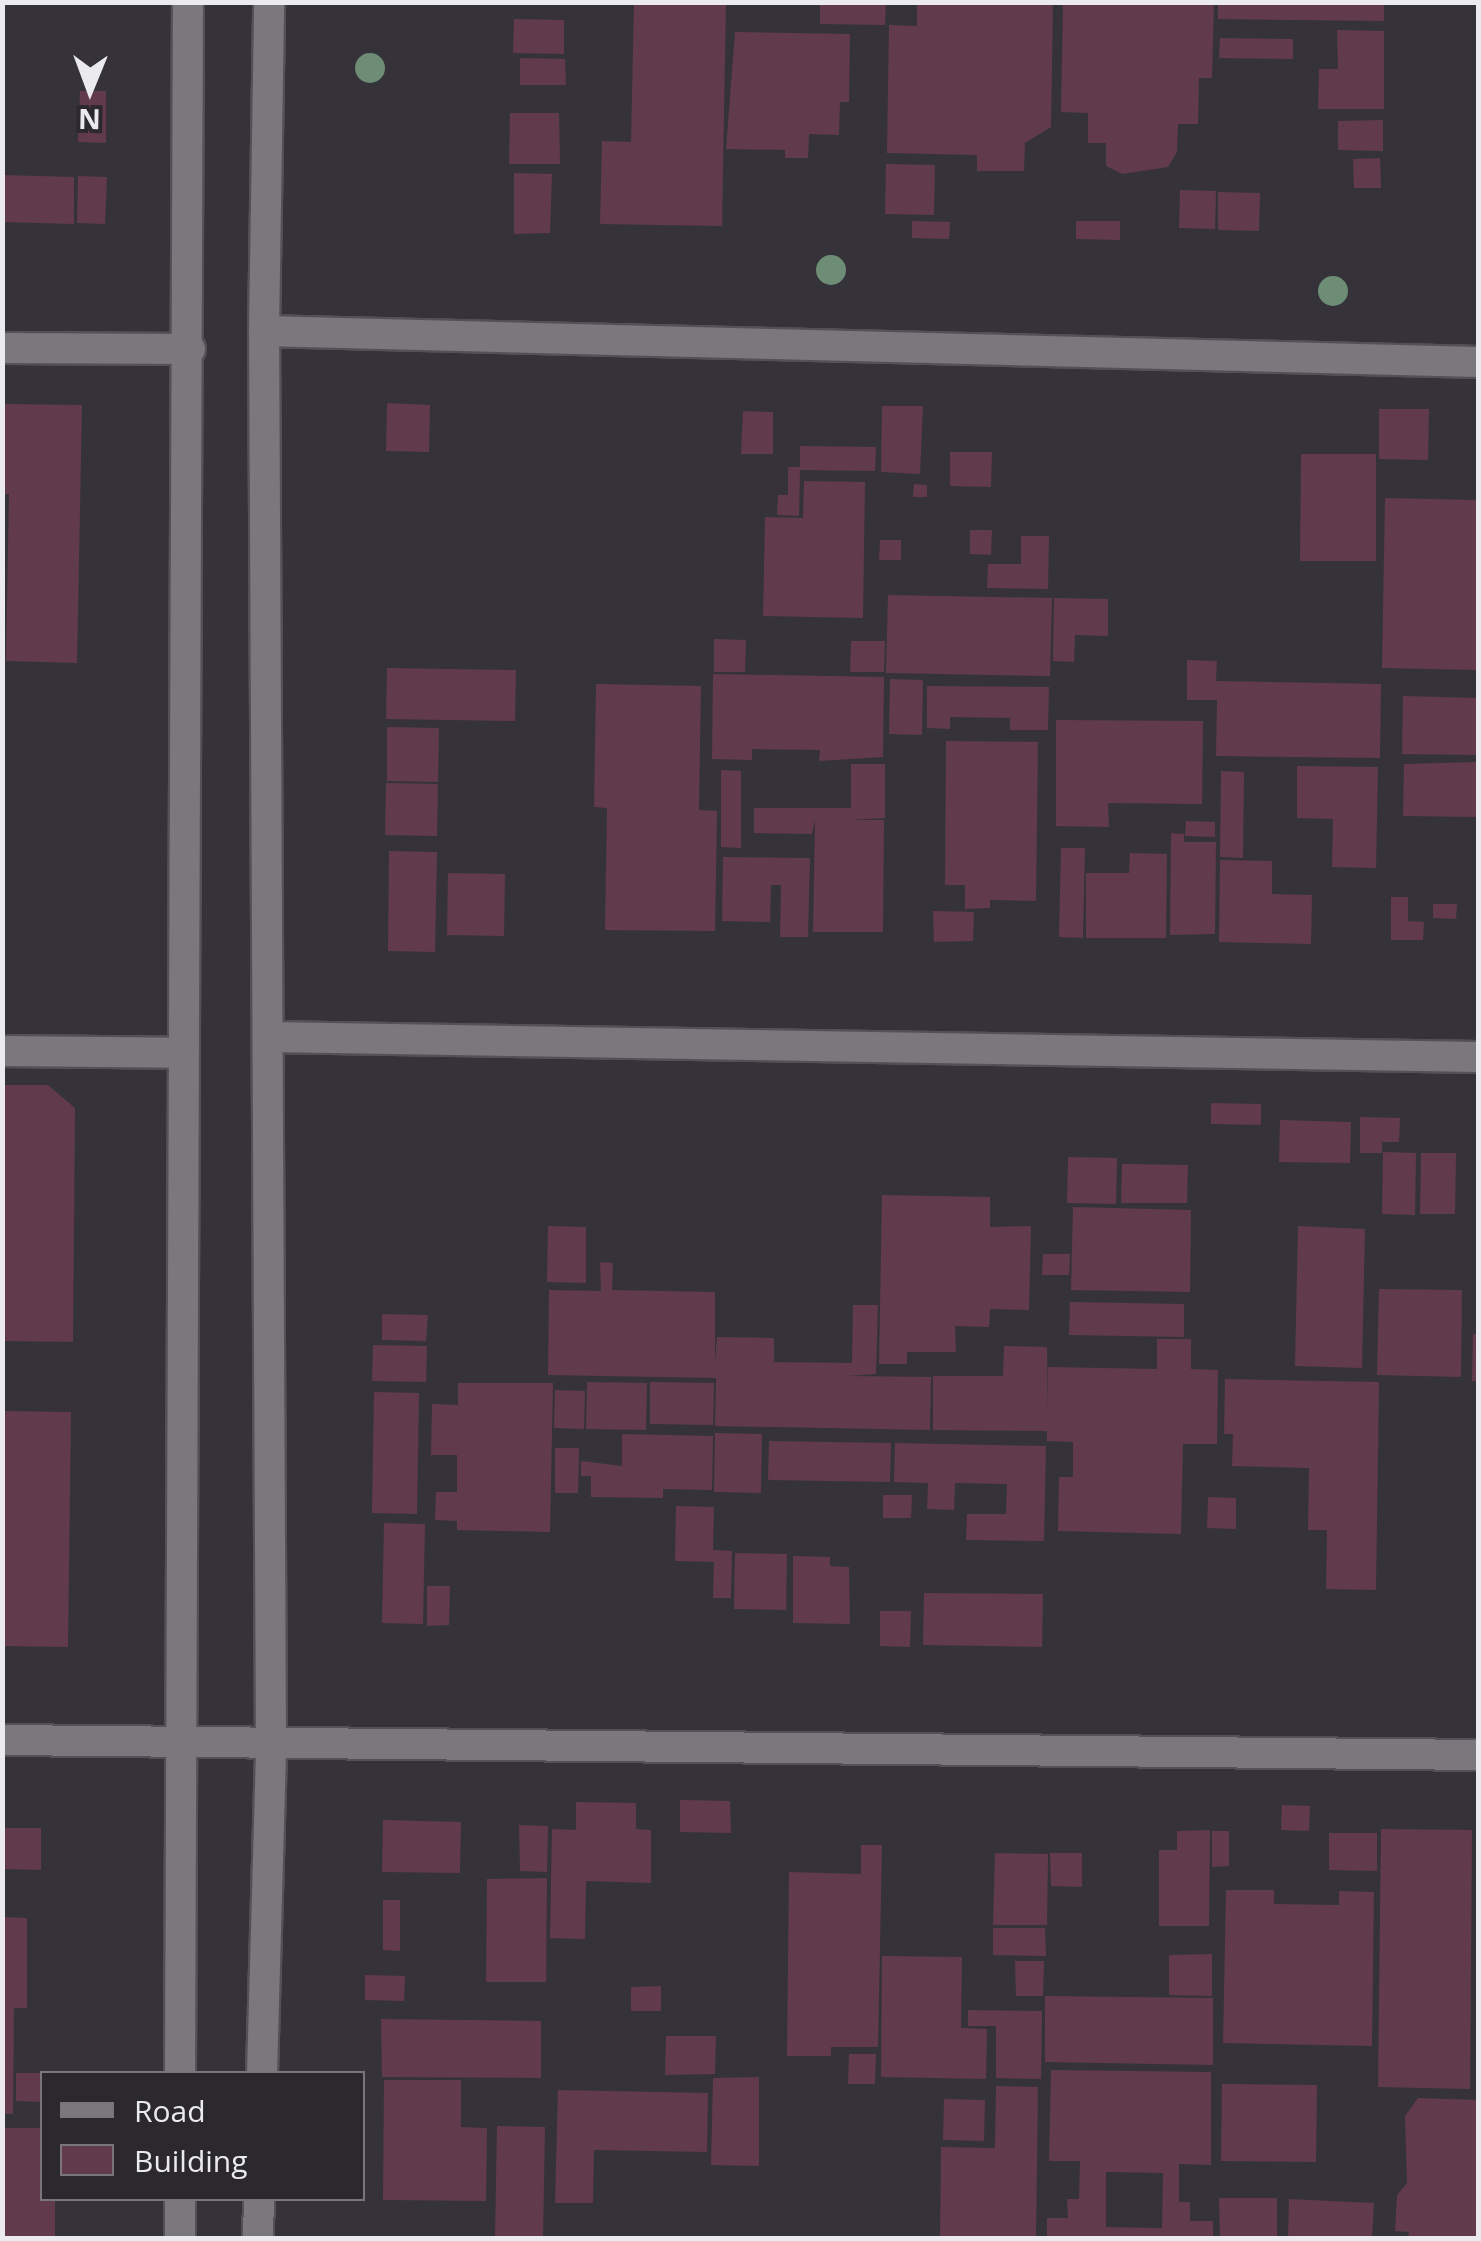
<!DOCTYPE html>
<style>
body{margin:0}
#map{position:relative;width:1481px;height:2241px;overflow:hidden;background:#353339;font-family:"Open Sans",sans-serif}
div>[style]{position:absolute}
.building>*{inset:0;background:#613b4b}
.roads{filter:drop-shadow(2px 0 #535156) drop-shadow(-2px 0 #535156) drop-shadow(0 2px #535156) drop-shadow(0 -2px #535156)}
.minor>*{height:30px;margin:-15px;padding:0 15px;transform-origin:15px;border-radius:15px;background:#7a777d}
.trees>*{width:30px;height:30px;margin:-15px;border-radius:50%;background:#6d8d76}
span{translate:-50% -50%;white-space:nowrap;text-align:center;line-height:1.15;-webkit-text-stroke:8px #2b292e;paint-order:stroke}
.frame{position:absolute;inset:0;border:5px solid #ebeaee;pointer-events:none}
.legend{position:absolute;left:40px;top:2071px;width:325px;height:130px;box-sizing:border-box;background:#2b292e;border:2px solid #78767b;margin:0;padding:12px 18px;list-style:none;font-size:30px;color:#ebeaee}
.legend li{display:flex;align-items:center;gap:20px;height:50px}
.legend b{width:50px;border:2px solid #78767b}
.north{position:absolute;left:40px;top:40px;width:100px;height:100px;-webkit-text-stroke:8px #2b292e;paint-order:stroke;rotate:181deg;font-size:28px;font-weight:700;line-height:40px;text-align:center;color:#ebeaee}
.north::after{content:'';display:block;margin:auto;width:35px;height:45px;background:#ebeaee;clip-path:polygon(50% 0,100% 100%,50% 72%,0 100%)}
</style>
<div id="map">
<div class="building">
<i style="clip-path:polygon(634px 2px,726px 2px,722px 226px,600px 224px,602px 141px,631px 142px)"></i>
<i style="clip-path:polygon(820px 2px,886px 2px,885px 25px,820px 24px)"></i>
<i style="clip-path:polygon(917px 2px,1053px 2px,1051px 127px,1025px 143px,1024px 171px,977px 171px,977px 155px,887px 153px,889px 25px,917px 26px)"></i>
<i style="clip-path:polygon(1063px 2px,1214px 2px,1212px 78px,1199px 78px,1198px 124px,1178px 124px,1177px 152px,1168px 167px,1122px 174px,1106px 166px,1106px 143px,1088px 143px,1088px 113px,1061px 112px)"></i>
<i style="clip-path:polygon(1218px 2px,1384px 2px,1384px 21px,1218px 19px)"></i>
<i style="clip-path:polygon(514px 19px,564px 20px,564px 54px,513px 53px)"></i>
<i style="clip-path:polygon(1337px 30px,1384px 31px,1384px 109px,1318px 109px,1319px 69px,1338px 69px)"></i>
<i style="clip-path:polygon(735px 32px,850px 34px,849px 102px,840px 102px,839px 135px,809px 134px,808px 158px,785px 158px,785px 150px,726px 149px)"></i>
<i style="clip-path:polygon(1220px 38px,1293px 39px,1293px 59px,1219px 58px)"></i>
<i style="clip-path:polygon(520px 58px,565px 59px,566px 85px,520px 85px)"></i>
<i style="clip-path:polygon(80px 91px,106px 91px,106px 143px,78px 142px)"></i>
<i style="clip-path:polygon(510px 113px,559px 113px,560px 164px,509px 164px)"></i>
<i style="clip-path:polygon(1383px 120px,1383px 151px,1338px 150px,1338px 121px)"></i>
<i style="clip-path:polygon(1380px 158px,1381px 188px,1354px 188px,1353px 159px)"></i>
<i style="clip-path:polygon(886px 164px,935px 165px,934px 215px,885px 214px)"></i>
<i style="clip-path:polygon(514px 173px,552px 174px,550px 233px,514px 234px)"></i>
<i style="clip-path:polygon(2px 175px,74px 177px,74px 224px,2px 222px)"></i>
<i style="clip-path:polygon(78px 176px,107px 177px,105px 224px,77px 223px)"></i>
<i style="clip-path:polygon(1180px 190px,1216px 191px,1215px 229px,1179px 228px)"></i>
<i style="clip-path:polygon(1218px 192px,1260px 193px,1259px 231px,1218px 230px)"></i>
<i style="clip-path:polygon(912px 221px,950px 222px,949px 239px,912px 238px)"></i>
<i style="clip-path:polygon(1076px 221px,1120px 221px,1120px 240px,1076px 239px)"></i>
<i style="clip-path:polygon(387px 403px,430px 405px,429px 452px,386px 451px)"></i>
<i style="clip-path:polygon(2px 404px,82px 405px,77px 663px,6px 661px,9px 494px,2px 494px)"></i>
<i style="clip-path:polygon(882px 406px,923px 406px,920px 474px,881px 472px)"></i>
<i style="clip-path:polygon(1379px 409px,1429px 409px,1428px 460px,1379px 459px)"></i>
<i style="clip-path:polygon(743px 411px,773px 412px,773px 454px,741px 454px)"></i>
<i style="clip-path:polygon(800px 446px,876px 447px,875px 471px,800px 470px,799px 516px,777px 515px,778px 495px,788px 495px,788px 467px,800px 467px)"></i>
<i style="clip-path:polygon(950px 452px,992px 452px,991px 487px,950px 486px)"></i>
<i style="clip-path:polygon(1301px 454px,1376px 454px,1376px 561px,1300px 561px)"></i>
<i style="clip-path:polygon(804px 481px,865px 482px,863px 618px,763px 616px,765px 517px,803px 518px)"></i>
<i style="clip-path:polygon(914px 484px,927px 485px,927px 497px,913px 497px)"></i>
<i style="clip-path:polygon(1385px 498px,1478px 500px,1478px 670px,1382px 668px)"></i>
<i style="clip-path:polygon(970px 530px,992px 530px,991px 555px,970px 554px)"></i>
<i style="clip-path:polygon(1021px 536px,1049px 536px,1048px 589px,987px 588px,988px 564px,1021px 564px)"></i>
<i style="clip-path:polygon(880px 540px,901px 540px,901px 560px,879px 560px)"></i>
<i style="clip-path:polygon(888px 595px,1052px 598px,1050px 676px,886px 673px)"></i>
<i style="clip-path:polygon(1054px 598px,1108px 599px,1108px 636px,1075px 635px,1074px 662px,1053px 661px)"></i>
<i style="clip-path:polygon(714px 639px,746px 640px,745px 672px,714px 672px)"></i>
<i style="clip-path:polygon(851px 641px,885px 641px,884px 672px,850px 672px)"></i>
<i style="clip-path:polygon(1187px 660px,1217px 661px,1216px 681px,1381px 684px,1380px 758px,1216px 756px,1217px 700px,1187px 700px)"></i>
<i style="clip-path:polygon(387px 668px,516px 670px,515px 721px,386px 719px)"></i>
<i style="clip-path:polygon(713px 674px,884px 677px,883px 757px,819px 761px,820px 750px,752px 749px,752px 760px,712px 759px)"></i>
<i style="clip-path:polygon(890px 679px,923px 680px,922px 735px,889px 734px)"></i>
<i style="clip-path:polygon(596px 684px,701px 686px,699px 810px,717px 811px,715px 931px,605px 930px,607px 808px,594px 807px)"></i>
<i style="clip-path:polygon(927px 686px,1049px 687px,1048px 730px,1010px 730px,1010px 718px,950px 717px,950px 729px,927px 728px)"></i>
<i style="clip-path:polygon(1403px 696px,1478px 698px,1478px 755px,1402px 754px)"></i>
<i style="clip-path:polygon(1056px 720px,1203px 721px,1202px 804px,1108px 803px,1109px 827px,1056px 826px)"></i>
<i style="clip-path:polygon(387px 727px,439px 728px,438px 782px,387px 781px)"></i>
<i style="clip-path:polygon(946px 741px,1038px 742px,1036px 901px,990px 900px,990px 908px,965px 909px,965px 885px,945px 885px)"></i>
<i style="clip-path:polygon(1478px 762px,1478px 817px,1403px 816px,1404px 764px)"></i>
<i style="clip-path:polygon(851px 764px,885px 764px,885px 818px,850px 820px,884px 820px,883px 932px,813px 932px,815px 819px,812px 834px,754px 833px,754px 808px,851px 808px)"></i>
<i style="clip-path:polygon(1297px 766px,1378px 767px,1376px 868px,1332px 867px,1333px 819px,1297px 818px)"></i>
<i style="clip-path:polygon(721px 770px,741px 771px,741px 848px,721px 847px)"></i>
<i style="clip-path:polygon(1221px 771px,1244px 772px,1243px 858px,1220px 857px)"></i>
<i style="clip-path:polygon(386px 783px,438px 784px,437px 836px,385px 835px)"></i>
<i style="clip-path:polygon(1186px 821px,1215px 822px,1215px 837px,1185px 836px)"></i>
<i style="clip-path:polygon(1171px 833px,1184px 834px,1184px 842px,1216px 842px,1215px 934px,1170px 935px)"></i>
<i style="clip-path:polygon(1061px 848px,1085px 848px,1083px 938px,1059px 937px)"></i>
<i style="clip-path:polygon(389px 851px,437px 852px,435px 952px,388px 951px)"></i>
<i style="clip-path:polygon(1130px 853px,1167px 854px,1166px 938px,1086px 938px,1086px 873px,1129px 873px)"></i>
<i style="clip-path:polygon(723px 857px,810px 858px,808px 937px,780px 937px,781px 885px,771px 885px,770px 922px,722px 921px)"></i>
<i style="clip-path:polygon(1220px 860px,1272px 861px,1272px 894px,1312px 895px,1311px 944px,1219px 942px)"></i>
<i style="clip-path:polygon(448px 873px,505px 874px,504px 936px,447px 935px)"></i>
<i style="clip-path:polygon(1391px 897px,1408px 897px,1408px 921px,1424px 922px,1423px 940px,1391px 940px)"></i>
<i style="clip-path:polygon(1433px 904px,1457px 904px,1456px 919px,1433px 918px)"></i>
<i style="clip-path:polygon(933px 911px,974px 912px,973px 941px,934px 942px)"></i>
<i style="clip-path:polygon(2px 1085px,48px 1085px,75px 1108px,73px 1342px,2px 1341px)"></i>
<i style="clip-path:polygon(1211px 1103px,1261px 1104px,1261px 1125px,1211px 1124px)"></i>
<i style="clip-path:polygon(1360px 1117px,1400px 1118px,1399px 1142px,1382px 1142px,1382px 1153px,1360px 1153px)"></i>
<i style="clip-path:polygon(1280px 1120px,1351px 1122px,1350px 1163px,1279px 1162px)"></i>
<i style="clip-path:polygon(1383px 1152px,1416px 1153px,1415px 1215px,1382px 1214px)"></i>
<i style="clip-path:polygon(1421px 1153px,1456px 1153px,1455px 1214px,1420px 1214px)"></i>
<i style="clip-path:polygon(1068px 1157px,1117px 1158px,1116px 1204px,1067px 1203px)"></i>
<i style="clip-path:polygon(1122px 1164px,1188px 1165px,1187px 1203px,1121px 1203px)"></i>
<i style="clip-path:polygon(882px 1195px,990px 1197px,990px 1227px,1031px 1226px,1029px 1310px,990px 1309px,989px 1327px,955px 1326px,956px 1352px,907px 1352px,907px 1364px,879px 1364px)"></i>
<i style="clip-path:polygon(1073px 1207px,1191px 1210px,1190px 1292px,1071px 1290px)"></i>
<i style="clip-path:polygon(548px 1226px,586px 1227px,586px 1283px,547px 1282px)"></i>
<i style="clip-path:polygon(1298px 1226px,1365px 1229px,1362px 1368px,1295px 1366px)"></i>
<i style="clip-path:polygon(1043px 1254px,1070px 1254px,1069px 1275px,1042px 1275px)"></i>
<i style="clip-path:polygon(600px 1262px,613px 1263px,612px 1290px,715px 1292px,715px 1361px,717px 1337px,774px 1338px,774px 1362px,852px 1363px,853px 1305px,878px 1305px,876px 1374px,848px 1376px,931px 1377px,930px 1430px,715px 1426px,716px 1378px,548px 1375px,549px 1290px,601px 1291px)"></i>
<i style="clip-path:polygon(1379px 1289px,1462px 1290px,1461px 1377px,1377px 1375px)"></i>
<i style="clip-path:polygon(1070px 1302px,1184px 1304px,1184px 1337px,1069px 1335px)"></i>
<i style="clip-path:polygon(382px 1314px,428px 1315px,426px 1341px,382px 1340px)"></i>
<i style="clip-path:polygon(1473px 1334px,1478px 1334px,1478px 1381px,1472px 1381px)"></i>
<i style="clip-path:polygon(1157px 1339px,1191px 1339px,1191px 1369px,1218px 1370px,1217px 1444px,1183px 1444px,1181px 1534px,1058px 1531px,1059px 1477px,1073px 1477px,1073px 1442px,1047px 1441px,1047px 1431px,933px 1430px,933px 1376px,1003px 1376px,1004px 1346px,1047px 1347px,1048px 1414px,1048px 1367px,1157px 1369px)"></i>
<i style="clip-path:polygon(373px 1345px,427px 1346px,426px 1382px,372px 1381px)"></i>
<i style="clip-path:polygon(1225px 1379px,1379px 1382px,1376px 1590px,1326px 1589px,1327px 1530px,1308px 1530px,1309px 1468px,1232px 1466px,1233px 1434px,1224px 1434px)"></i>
<i style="clip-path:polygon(587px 1382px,647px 1383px,646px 1430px,586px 1429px)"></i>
<i style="clip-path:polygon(650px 1382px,714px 1383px,713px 1425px,650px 1424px)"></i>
<i style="clip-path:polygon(458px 1383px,553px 1383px,550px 1532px,457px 1530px,457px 1521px,435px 1520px,436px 1492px,457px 1492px,457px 1455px,431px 1455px,432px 1404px,458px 1405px)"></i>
<i style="clip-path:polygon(555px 1390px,585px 1391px,584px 1429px,554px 1428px)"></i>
<i style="clip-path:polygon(374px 1392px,419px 1393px,417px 1514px,372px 1513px)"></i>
<i style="clip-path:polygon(2px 1411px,71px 1412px,68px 1647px,2px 1646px)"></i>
<i style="clip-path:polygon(715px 1433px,762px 1434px,761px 1493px,714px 1492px)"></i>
<i style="clip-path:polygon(622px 1434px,713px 1436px,712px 1490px,663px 1489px,663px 1498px,591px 1497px,591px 1476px,581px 1476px,581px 1461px,622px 1466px)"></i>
<i style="clip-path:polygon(769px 1441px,891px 1443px,890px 1482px,768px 1480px)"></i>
<i style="clip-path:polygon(895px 1443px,1046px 1446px,1044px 1541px,966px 1540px,967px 1514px,1006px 1514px,1007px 1484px,955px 1483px,954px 1510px,927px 1509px,928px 1483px,894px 1482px)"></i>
<i style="clip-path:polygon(555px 1448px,579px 1448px,578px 1493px,555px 1493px)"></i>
<i style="clip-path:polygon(883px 1495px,912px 1495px,911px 1518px,883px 1518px)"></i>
<i style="clip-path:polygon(1208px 1497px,1236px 1498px,1236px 1529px,1207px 1528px)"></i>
<i style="clip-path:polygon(676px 1506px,714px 1507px,713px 1550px,732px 1551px,731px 1598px,713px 1598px,714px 1562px,675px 1561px)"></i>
<i style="clip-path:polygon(384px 1523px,425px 1524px,423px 1624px,382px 1623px)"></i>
<i style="clip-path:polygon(735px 1553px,787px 1554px,786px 1610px,734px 1609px)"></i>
<i style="clip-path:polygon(793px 1556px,830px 1557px,830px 1566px,849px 1567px,850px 1624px,793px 1623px)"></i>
<i style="clip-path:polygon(427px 1586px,450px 1586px,449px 1625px,427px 1626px)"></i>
<i style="clip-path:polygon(924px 1593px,1043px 1594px,1042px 1647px,923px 1645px)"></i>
<i style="clip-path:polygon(880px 1611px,911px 1611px,910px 1647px,880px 1646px)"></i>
<i style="clip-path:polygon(680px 1800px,730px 1801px,731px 1833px,680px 1832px)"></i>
<i style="clip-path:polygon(576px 1802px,636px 1803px,636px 1829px,651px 1830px,651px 1883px,586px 1881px,585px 1939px,550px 1938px,552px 1829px,576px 1830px)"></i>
<i style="clip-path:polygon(1282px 1805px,1310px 1806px,1309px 1831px,1281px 1830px)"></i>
<i style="clip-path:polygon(383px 1820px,461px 1822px,460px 1873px,382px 1872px)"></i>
<i style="clip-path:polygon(519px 1825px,548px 1826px,547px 1872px,520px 1871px)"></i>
<i style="clip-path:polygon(2px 1828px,41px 1828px,41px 1870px,2px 1869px)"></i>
<i style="clip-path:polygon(1381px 1829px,1472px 1830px,1470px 2089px,1378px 2087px)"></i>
<i style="clip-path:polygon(1210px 1830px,1209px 1926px,1159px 1926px,1159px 1850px,1177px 1850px,1177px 1831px)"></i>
<i style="clip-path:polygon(1212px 1831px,1229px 1831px,1229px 1866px,1212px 1867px)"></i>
<i style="clip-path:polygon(1329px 1833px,1377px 1833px,1377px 1871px,1329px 1870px)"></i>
<i style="clip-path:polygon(861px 1845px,882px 1845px,878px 2047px,831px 2047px,831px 2056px,787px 2056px,789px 1872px,861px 1874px)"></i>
<i style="clip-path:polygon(995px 1853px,1048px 1854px,1047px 1925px,993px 1925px)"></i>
<i style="clip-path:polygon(1050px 1853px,1082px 1853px,1082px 1887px,1051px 1886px)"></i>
<i style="clip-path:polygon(547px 1878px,546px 1982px,486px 1982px,487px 1879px)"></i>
<i style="clip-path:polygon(1226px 1890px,1274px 1890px,1274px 1904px,1339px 1905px,1339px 1891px,1374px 1892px,1372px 2046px,1223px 2043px)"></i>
<i style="clip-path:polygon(383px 1900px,400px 1900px,400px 1951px,383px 1950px)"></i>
<i style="clip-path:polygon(2px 1917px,27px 1918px,27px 2008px,14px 2008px,13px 2114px,2px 2114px)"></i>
<i style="clip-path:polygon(993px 1928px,1045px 1928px,1046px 1956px,993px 1955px)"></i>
<i style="clip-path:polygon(1212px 1954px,1212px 1996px,1169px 1995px,1169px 1955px)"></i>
<i style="clip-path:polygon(882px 1956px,962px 1957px,961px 2028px,987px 2029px,986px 2079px,881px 2077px)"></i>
<i style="clip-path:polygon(1015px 1961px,1044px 1961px,1043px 1996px,1016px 1996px)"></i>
<i style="clip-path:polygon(365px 1975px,405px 1976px,404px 2001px,365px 2000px)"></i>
<i style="clip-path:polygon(661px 1986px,661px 2011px,631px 2011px,631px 1987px)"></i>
<i style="clip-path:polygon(1045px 1996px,1213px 1998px,1213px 2065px,1045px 2062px)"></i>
<i style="clip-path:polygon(968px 2010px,1042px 2011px,1041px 2079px,996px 2078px,996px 2026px,968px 2026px)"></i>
<i style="clip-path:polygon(381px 2019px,541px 2021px,541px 2078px,382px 2077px)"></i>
<i style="clip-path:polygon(666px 2036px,716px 2036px,715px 2074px,665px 2075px)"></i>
<i style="clip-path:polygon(849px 2054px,876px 2054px,875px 2084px,848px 2084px)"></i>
<i style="clip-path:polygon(evenodd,1051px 2070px,1211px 2072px,1211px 2165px,1179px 2164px,1179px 2202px,1190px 2202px,1190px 2221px,1213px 2221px,1213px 2238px,1047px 2238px,1047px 2218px,1068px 2218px,1067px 2199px,1079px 2199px,1080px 2161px,1049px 2161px,1051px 2070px,1106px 2172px,1163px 2173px,1162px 2228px,1106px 2227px,1106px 2172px)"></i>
<i style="clip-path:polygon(16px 2073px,42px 2073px,42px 2102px,16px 2101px)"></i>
<i style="clip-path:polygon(759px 2077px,759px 2166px,711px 2165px,713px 2078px)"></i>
<i style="clip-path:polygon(384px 2080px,461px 2080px,461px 2127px,487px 2128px,486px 2201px,383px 2200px)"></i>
<i style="clip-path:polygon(1222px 2084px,1317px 2085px,1316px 2162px,1221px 2161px)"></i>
<i style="clip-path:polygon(996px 2086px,1038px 2087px,1036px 2238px,940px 2238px,941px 2147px,995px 2148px)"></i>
<i style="clip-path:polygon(558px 2090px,708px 2093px,707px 2152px,594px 2150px,593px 2203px,555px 2203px)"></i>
<i style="clip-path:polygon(1418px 2098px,1478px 2100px,1478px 2238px,1408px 2238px,1409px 2232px,1395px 2231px,1397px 2195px,1407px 2183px,1405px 2116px)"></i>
<i style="clip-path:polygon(944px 2099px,985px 2100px,984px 2141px,943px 2140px)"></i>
<i style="clip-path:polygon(497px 2126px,545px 2127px,543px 2238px,495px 2238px)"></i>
<i style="clip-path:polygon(2px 2128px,42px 2128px,42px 2198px,55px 2198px,55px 2238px,2px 2238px)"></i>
<i style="clip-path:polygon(1219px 2198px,1277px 2198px,1277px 2238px,1220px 2238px)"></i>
<i style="clip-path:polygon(1289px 2199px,1374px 2203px,1372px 2238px,1288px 2237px)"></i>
</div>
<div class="roads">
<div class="minor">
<i style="left:264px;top:331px;width:1214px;rotate:1.46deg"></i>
<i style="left:2px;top:348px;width:188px;rotate:0.3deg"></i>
<i style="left:270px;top:1037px;width:1208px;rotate:0.95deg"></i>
<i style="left:2px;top:1051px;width:178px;rotate:0.6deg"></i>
<i style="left:2px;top:1740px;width:1476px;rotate:0.58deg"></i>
<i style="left:180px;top:2074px;width:2072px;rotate:-89.78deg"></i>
<i style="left:262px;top:2074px;width:327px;rotate:-88.4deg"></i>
<i style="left:271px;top:1747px;width:1416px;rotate:-90.28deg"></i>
<i style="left:264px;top:331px;width:329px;rotate:-89.1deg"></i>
<i style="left:180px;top:2238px;width:40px;rotate:-90deg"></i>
<i style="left:258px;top:2238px;width:40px;rotate:-88.6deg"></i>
</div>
</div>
<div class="trees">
<i style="left:370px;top:68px"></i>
<i style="left:831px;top:270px"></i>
<i style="left:1333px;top:291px"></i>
</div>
<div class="frame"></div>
<ul class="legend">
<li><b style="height:12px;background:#7a777d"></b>Road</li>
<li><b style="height:28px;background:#613b4b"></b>Building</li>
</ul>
<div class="north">N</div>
</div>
